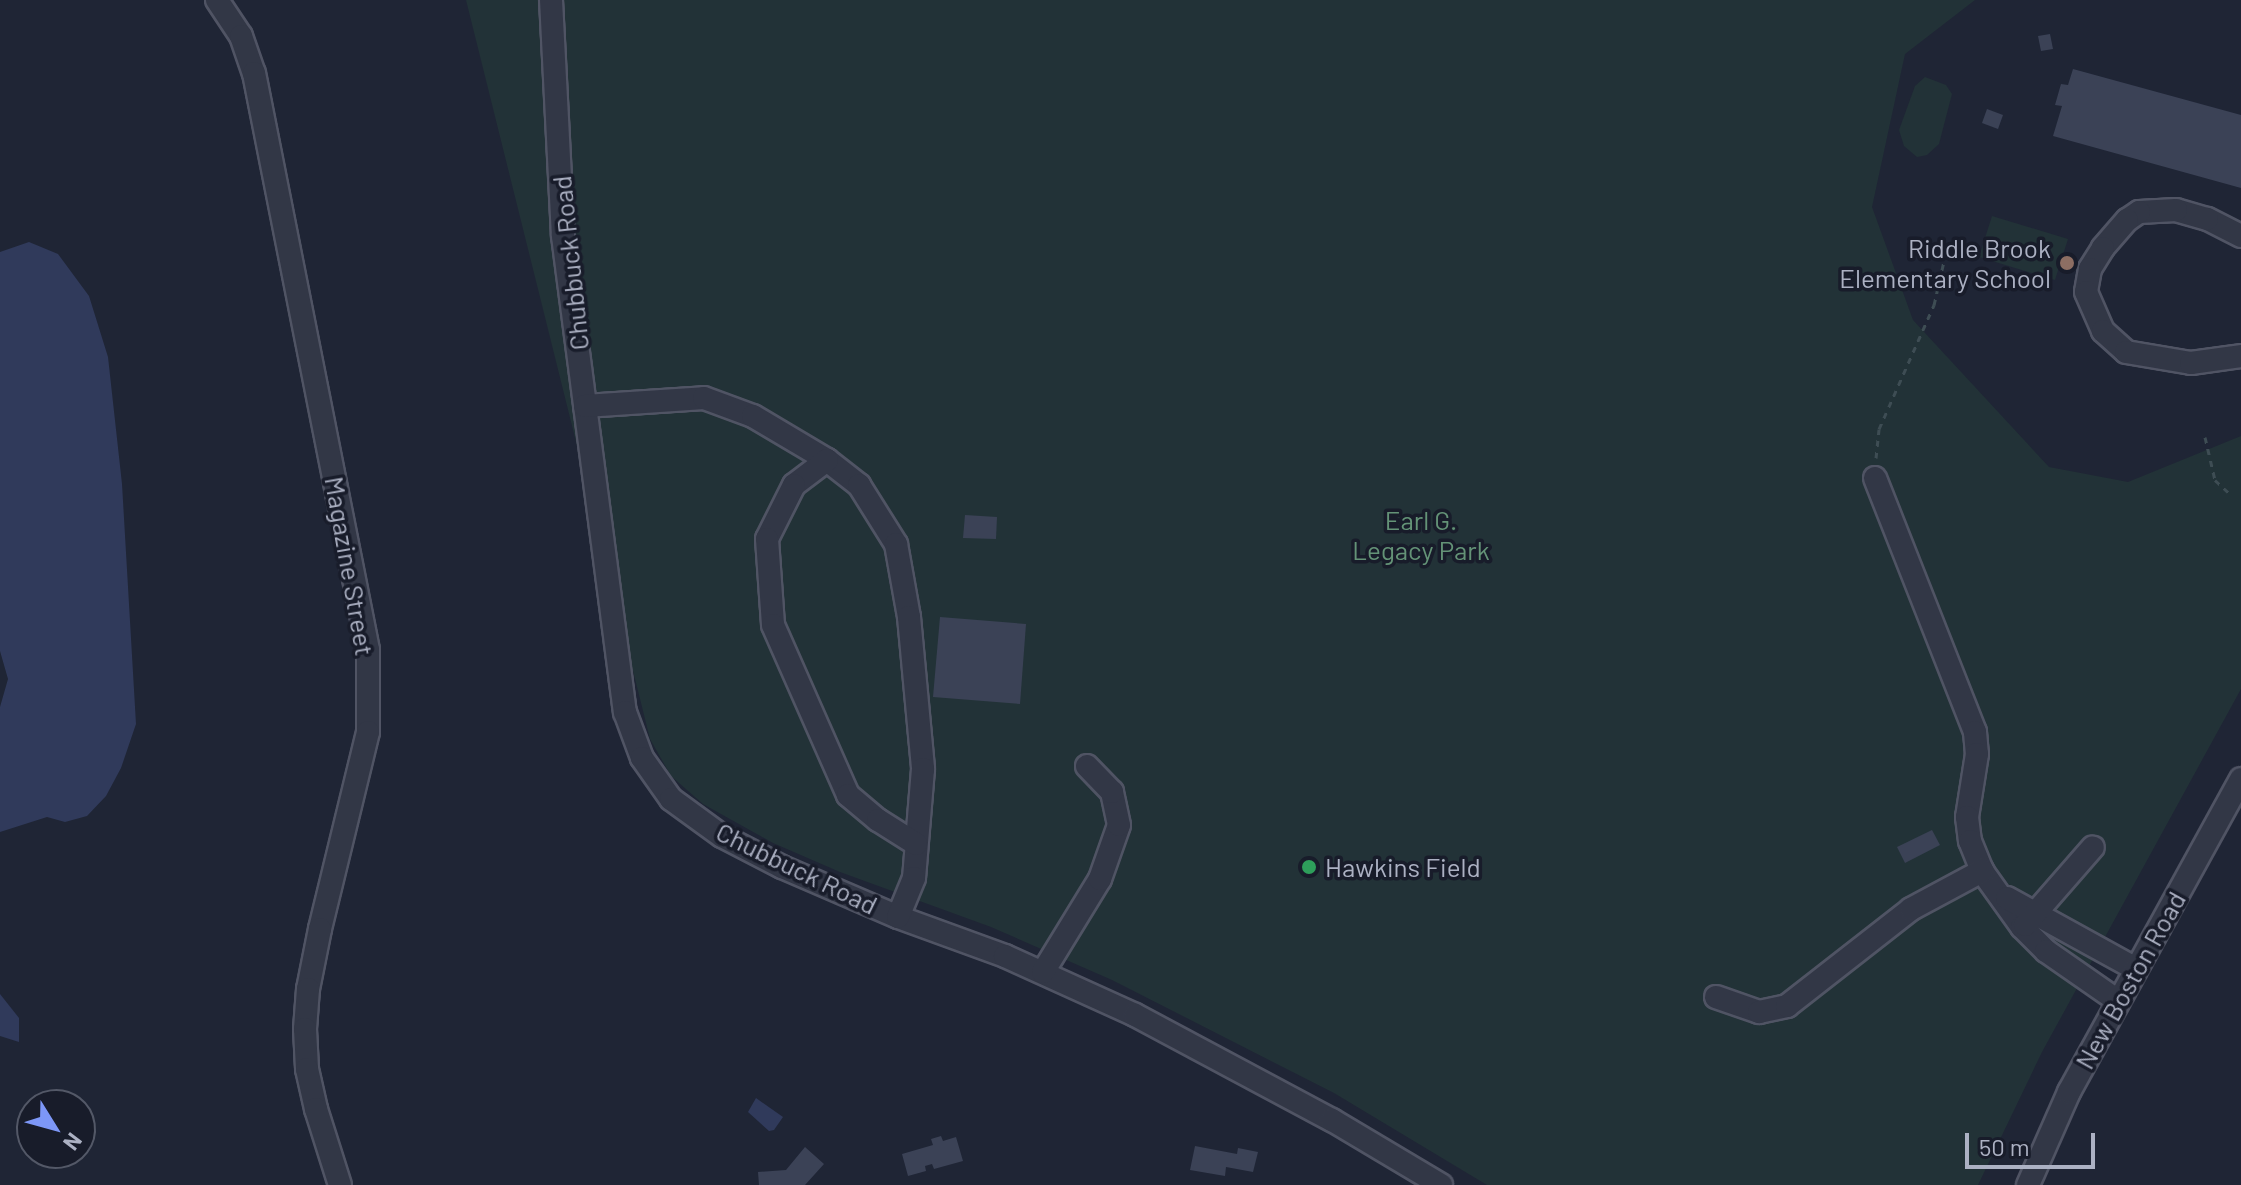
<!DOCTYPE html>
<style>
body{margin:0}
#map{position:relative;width:2241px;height:1185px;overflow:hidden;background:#1f2535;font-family:Barlow,sans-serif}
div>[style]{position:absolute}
.green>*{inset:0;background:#223237}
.water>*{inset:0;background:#303a5b}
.building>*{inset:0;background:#3b4256}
.path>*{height:3px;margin-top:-1.5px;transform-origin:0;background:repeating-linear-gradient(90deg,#3e4d54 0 6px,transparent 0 12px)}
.roads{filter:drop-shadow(2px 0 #505464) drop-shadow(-2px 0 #505464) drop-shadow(0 2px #505464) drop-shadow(0 -2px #505464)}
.minor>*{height:22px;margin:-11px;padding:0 11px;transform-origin:11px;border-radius:11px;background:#323746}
.dots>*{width:22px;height:22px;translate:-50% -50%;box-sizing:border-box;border:4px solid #181c2a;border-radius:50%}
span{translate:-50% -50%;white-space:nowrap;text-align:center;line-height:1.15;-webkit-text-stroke:7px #181c2a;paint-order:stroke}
.poi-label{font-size:26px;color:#acb1c3}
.right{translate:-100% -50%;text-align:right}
.left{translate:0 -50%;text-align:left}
.street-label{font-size:26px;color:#acb1c3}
.park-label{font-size:26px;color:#649377}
.north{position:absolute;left:16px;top:1089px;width:80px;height:80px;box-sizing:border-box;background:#181c2a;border:2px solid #535867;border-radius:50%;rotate:127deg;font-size:22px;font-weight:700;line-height:32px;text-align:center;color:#acb1c3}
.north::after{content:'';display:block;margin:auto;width:28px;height:36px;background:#7d97f7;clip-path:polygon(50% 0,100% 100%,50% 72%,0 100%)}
.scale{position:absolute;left:1965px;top:1133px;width:130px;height:36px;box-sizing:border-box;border:4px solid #acb1c3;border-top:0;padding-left:10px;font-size:24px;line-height:28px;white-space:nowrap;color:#acb1c3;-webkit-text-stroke:6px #181c2a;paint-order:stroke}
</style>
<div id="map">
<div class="green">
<i style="clip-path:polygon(466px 0,1975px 0,1905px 54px,1872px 207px,1913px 320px,2049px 467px,2128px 482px,2241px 436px,2241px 689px,2042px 1052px,1978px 1185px,1487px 1185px,1334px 1093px,1112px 980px,991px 927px,840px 872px,773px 843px,703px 804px,671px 776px,650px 739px)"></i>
<i style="clip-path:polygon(1925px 77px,1946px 85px,1952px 94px,1939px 144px,1927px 155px,1917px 157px,1904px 146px,1899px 130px,1915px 86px)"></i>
<i style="clip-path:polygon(1992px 216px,2068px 239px,2055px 280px,1979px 257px)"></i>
</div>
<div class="water">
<i style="clip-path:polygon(29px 242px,58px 254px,89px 296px,108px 357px,122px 484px,136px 724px,121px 768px,106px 796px,87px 816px,65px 822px,47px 817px,0 832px,0 707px,8px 679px,0 651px,0 252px)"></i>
<i style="clip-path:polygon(0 994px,19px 1018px,19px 1042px,0 1036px)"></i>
<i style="clip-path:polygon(756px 1098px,783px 1117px,774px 1130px,769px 1131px,748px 1112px)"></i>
</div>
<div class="building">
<i style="clip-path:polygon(2050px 34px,2053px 49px,2041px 51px,2038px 36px)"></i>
<i style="clip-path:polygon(2073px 69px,2241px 115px,2241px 188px,2053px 136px,2062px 106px,2055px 105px,2061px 84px,2068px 85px)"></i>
<i style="clip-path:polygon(1987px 109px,2003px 115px,1998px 129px,1982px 123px)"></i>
<i style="clip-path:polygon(965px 515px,997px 517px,996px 539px,963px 538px)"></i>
<i style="clip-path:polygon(940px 617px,1026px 624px,1020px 704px,933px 697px)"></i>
<i style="clip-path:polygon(1932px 830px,1940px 845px,1905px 863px,1897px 847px)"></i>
<i style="clip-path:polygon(941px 1136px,943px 1141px,956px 1137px,963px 1161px,934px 1169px,932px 1164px,925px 1166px,926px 1171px,908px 1176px,902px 1154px,933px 1145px,931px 1139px)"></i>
<i style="clip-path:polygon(1195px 1146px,1237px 1154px,1238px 1148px,1258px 1152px,1253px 1172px,1226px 1167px,1225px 1176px,1190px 1170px)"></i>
<i style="clip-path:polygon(805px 1147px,824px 1164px,805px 1185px,759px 1185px,758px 1172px,786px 1170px)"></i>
</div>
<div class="path">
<i style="left:2205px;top:437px;width:44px;rotate:76.9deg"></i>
<i style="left:2215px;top:480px;width:18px;rotate:43deg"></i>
<i style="left:1876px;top:458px;width:29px;rotate:-84deg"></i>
<i style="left:1879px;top:429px;width:136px;rotate:-66.1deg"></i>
<i style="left:1934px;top:305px;width:54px;rotate:-77.2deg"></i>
</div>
<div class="roads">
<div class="minor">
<i style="left:217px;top:0;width:43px;rotate:56.3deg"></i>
<i style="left:241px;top:36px;width:39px;rotate:71deg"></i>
<i style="left:254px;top:73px;width:588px;rotate:78.82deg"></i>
<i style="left:368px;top:650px;width:82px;rotate:90deg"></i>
<i style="left:368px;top:732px;width:203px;rotate:103.7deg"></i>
<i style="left:320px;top:929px;width:61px;rotate:101.3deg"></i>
<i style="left:308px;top:989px;width:40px;rotate:94.3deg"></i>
<i style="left:305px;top:1029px;width:40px;rotate:87.1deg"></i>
<i style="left:307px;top:1069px;width:41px;rotate:77.3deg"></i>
<i style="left:316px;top:1109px;width:80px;rotate:72.5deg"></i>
<i style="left:551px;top:0;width:236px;rotate:87.1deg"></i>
<i style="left:563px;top:236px;width:480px;rotate:82.6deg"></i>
<i style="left:625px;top:712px;width:49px;rotate:69.7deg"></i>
<i style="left:642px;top:758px;width:50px;rotate:54.7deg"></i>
<i style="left:671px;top:799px;width:63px;rotate:36deg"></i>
<i style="left:722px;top:836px;width:68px;rotate:27.3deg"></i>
<i style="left:782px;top:867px;width:126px;rotate:23.3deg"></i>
<i style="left:898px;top:917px;width:114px;rotate:20deg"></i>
<i style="left:1005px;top:956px;width:143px;rotate:24.4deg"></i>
<i style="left:1135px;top:1015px;width:223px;rotate:28.1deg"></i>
<i style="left:1332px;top:1120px;width:127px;rotate:30.8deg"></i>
<i style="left:2241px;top:236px;width:38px;rotate:-153deg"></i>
<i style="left:2207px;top:219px;width:32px;rotate:-164deg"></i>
<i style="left:2176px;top:210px;width:37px;rotate:177deg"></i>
<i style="left:2139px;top:212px;width:14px;rotate:146deg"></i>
<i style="left:2127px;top:220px;width:37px;rotate:131deg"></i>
<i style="left:2103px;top:248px;width:25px;rotate:122deg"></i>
<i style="left:2090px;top:269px;width:23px;rotate:100deg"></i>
<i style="left:2086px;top:292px;width:43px;rotate:66.4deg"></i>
<i style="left:2103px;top:331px;width:31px;rotate:42deg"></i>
<i style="left:2126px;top:352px;width:66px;rotate:9.6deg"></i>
<i style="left:2191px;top:363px;width:50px;rotate:-8deg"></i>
<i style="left:585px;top:406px;width:119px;rotate:-3.8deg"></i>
<i style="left:704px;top:398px;width:52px;rotate:20.2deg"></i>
<i style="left:753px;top:416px;width:86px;rotate:30.7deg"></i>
<i style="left:827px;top:460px;width:41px;rotate:38deg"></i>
<i style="left:859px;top:485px;width:70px;rotate:57.9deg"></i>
<i style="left:896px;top:544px;width:74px;rotate:79.9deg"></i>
<i style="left:909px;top:617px;width:153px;rotate:84.7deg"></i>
<i style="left:923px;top:769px;width:109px;rotate:94.7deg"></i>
<i style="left:914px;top:878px;width:42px;rotate:112.3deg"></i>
<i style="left:827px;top:460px;width:41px;rotate:142.9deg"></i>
<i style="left:794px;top:485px;width:60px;rotate:116.6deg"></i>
<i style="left:767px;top:539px;width:86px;rotate:86deg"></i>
<i style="left:773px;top:625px;width:186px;rotate:66.2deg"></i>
<i style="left:848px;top:795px;width:39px;rotate:40deg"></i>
<i style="left:878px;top:820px;width:45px;rotate:32.3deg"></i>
<i style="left:1875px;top:478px;width:273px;rotate:68.5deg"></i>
<i style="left:1975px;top:732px;width:22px;rotate:85deg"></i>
<i style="left:1977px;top:754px;width:64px;rotate:99deg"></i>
<i style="left:1967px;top:817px;width:24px;rotate:83deg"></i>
<i style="left:1970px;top:841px;width:32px;rotate:68deg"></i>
<i style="left:1982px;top:871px;width:69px;rotate:54.5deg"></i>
<i style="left:2022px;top:927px;width:34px;rotate:45deg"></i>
<i style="left:2046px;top:951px;width:88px;rotate:34.8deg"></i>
<i style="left:2007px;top:898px;width:147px;rotate:28.8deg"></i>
<i style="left:2025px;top:925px;width:103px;rotate:-48.9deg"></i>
<i style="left:1043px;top:972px;width:109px;rotate:-58.5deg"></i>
<i style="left:1100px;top:879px;width:57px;rotate:-70.6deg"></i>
<i style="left:1119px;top:825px;width:34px;rotate:-102deg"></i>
<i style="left:1112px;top:792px;width:36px;rotate:-134deg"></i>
<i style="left:1716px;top:997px;width:46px;rotate:19.2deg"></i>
<i style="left:1759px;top:1012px;width:29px;rotate:-12deg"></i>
<i style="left:1787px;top:1006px;width:157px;rotate:-38deg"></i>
<i style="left:1911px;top:909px;width:81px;rotate:-28.2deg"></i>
<i style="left:2028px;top:1185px;width:102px;rotate:-66.2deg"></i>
<i style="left:2069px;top:1092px;width:357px;rotate:-61.2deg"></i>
</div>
</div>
<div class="dots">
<i style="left:2067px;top:263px;background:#8d6e63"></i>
<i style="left:1309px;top:867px;background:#2e9e5b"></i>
</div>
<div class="poi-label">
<span class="right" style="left:2051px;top:263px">Riddle Brook<br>Elementary School</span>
<span class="left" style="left:1325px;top:867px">Hawkins Field</span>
</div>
<div class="street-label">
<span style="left:570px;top:263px;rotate:-96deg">Chubbuck Road</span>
<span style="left:350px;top:566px;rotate:80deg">Magazine Street</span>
<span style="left:797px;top:868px;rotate:26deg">Chubbuck Road</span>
<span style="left:2130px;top:980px;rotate:-61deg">New Boston Road</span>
</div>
<div class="park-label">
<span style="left:1421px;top:535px">Earl G.<br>Legacy Park</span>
</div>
<div class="north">N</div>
<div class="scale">50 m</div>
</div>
